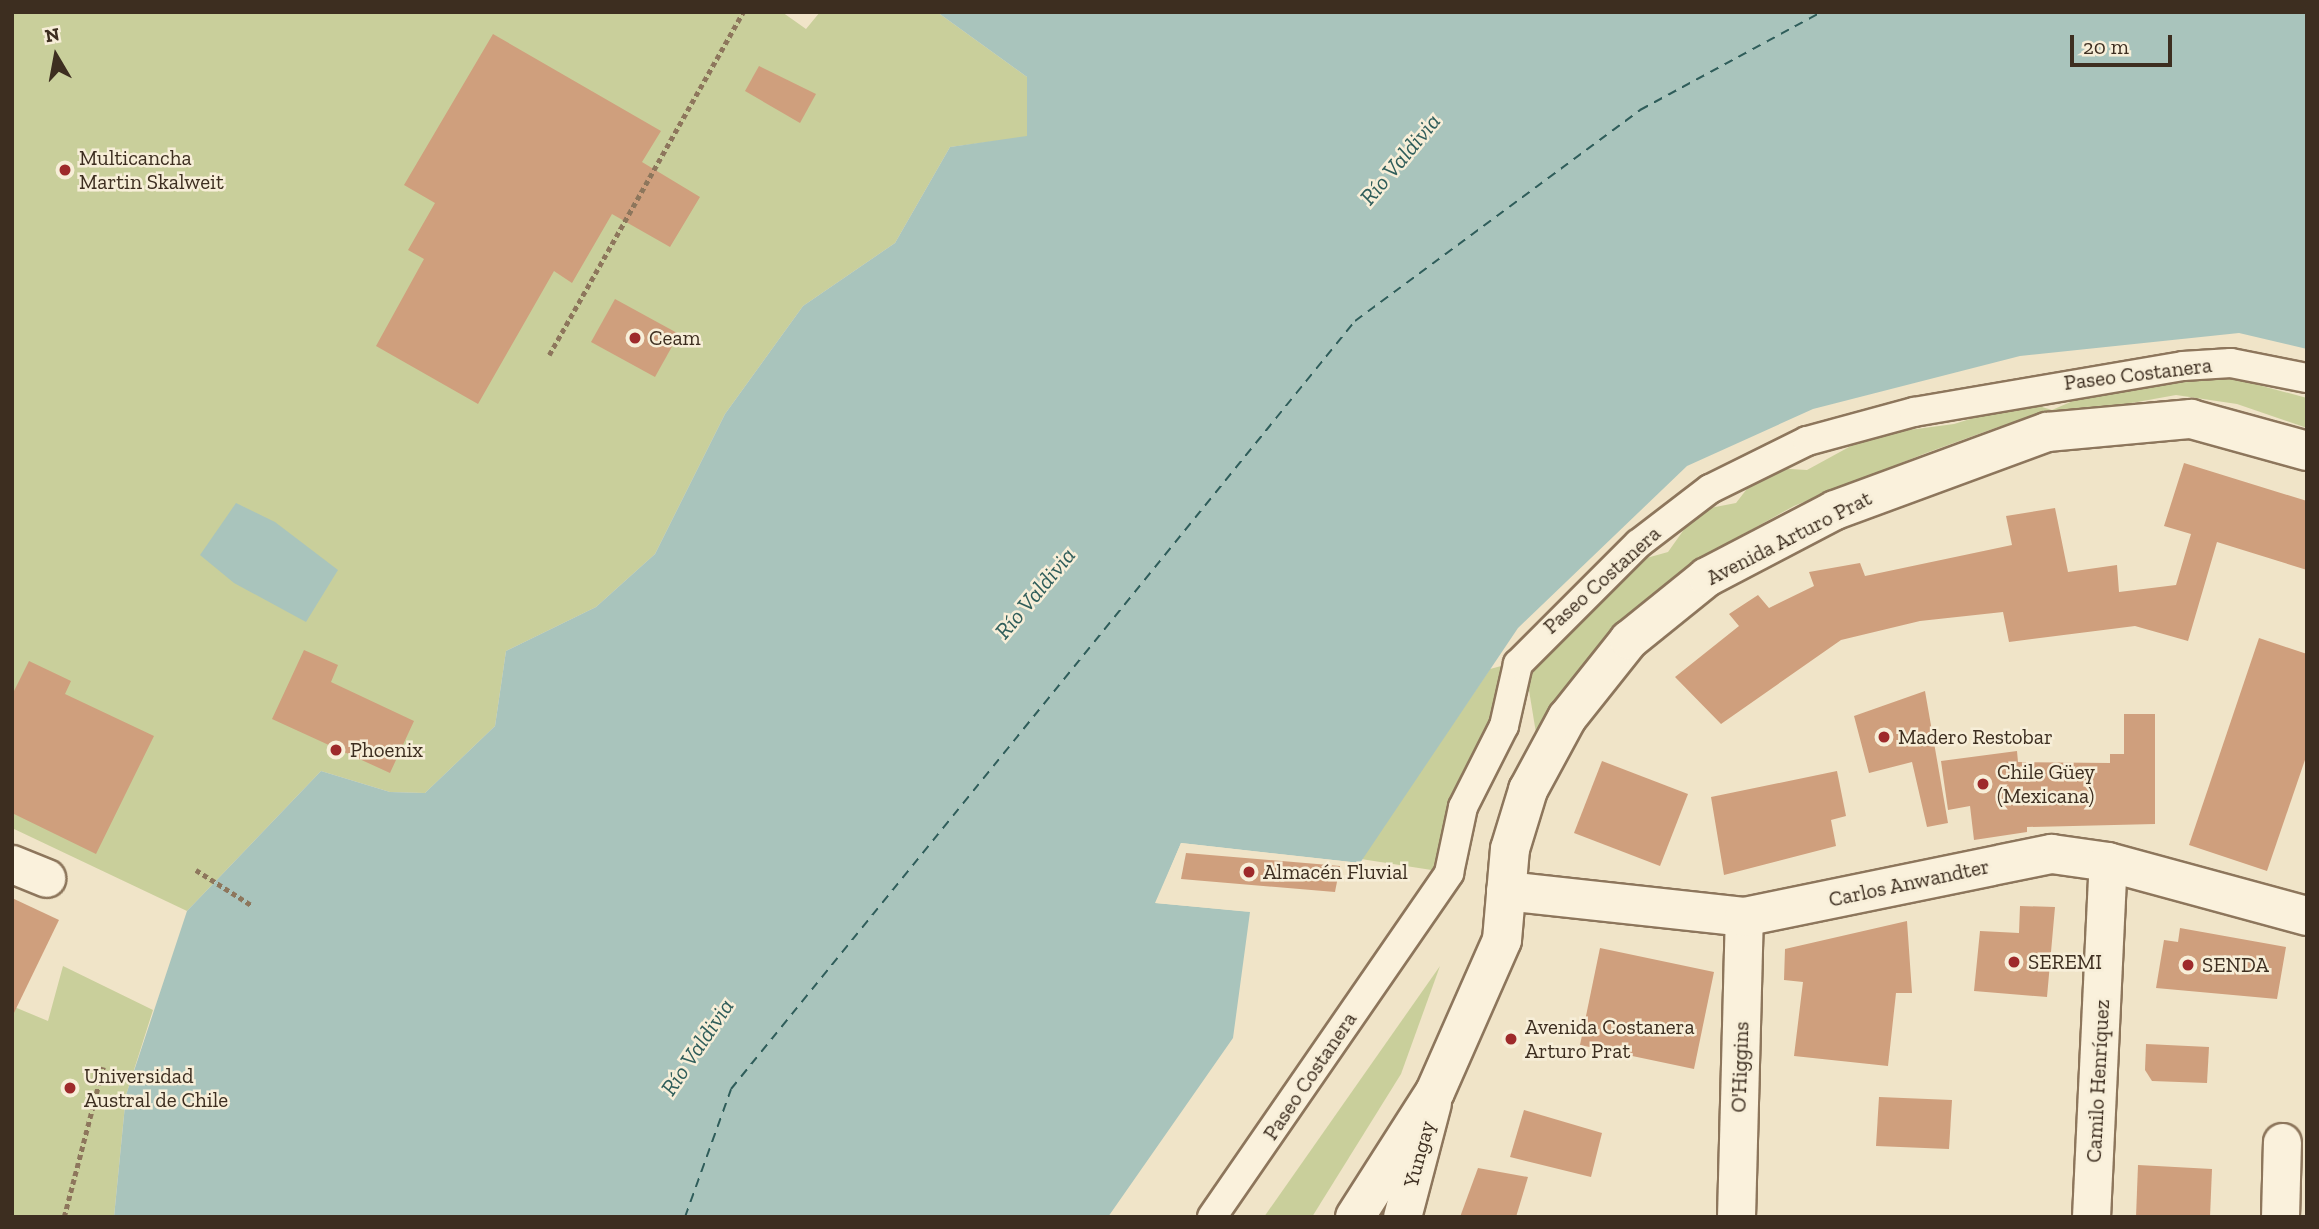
<!DOCTYPE html>
<meta charset="utf-8">
<style>
body{margin:0}
#map{position:relative;width:2319px;height:1229px;overflow:hidden;background:#f0e4c8;font-family:"Zilla Slab",serif}
div>[style]{position:absolute}
.green>*{inset:0;background:#c9cf9b}
.water>*{inset:0;background:#a9c4bc}
.pier>*{inset:0;background:#f0e4c8}
.ferry>*{height:2px;margin-top:-1px;transform-origin:0;background:repeating-linear-gradient(90deg,#2f5d5a 0 9px,transparent 0 16px)}
.building>*{inset:0;background:#cf9f7d}
.path>*{height:4.5px;margin-top:-2.25px;transform-origin:0;background:repeating-linear-gradient(90deg,#8d765c 0 5px,transparent 0 8.5px)}
.roads{filter:drop-shadow(2px 0 #8d765c) drop-shadow(-2px 0 #8d765c) drop-shadow(0 2px #8d765c) drop-shadow(0 -2px #8d765c)}
.pedestrian>*{height:28px;margin:-14px;padding:0 14px;transform-origin:14px;border-radius:14px;background:#faf1dc}
.minor>*{height:37px;margin:-18.5px;padding:0 18.5px;transform-origin:18.5px;border-radius:18.5px;background:#faf1dc}
.tertiary>*{height:38px;margin:-19px;padding:0 19px;transform-origin:19px;border-radius:19px;background:#faf1dc}
.secondary>*{height:38px;margin:-19px;padding:0 19px;transform-origin:19px;border-radius:19px;background:#faf1dc}
.dots>*{width:19px;height:19px;translate:-50% -50%;box-sizing:border-box;border:4px solid #f7eed8;border-radius:50%}
span{translate:-50% -50%;white-space:nowrap;text-align:center;line-height:1.15;-webkit-text-stroke:5px #f7eed8;paint-order:stroke}
.poi-label{font-size:21px;color:#3d2e20}
.left{translate:0 -50%;text-align:left}
.street-label{font-size:21px;color:#3d2e20}
.water-label{font-size:23px;color:#2f5d5a;font-style:italic}
.frame{position:absolute;inset:0;border:14px solid #3d2e20;pointer-events:none}
.north{position:absolute;left:21px;top:21px;width:70px;height:70px;-webkit-text-stroke:5px #f7eed8;paint-order:stroke;rotate:350deg;font-size:19px;font-weight:700;line-height:28px;text-align:center;color:#3d2e20}
.north::after{content:'';display:block;margin:auto;width:24px;height:32px;background:#3d2e20;clip-path:polygon(50% 0,100% 100%,50% 72%,0 100%)}
.scale{position:absolute;left:2070px;top:35px;width:102px;height:32px;box-sizing:border-box;border:4px solid #3d2e20;border-top:0;padding-left:9px;font-size:21px;line-height:24px;white-space:nowrap;color:#3d2e20;-webkit-text-stroke:5px #f7eed8;paint-order:stroke}
</style>
<div id="map">
<div class="green">
<i style="clip-path:polygon(12px 12px,782px 12px,806px 29px,820px 12px,937px 12px,1027px 77px,1027px 137px,950px 147px,895px 243px,803px 306px,725px 414px,655px 554px,596px 607px,506px 651px,495px 726px,425px 793px,390px 792px,321px 771px,187px 911px,12px 828px)"></i>
<i style="clip-path:polygon(2225px 376px,2307px 398px,2307px 428px,2237px 404px,2176px 395px,1998px 427px,1926px 453px,1794px 506px,1711px 552px,1618px 629px,1536px 733px,1526px 672px,1643px 559px,1668px 552px,1690px 521px,1710px 508px,1736px 503px,1753px 481px,1776px 468px,1807px 470px,1871px 435px,1954px 424px,2025px 402px,2052px 410px,2096px 391px)"></i>
<i style="clip-path:polygon(1505px 665px,1493px 731px,1438px 871px,1361px 859px,1490px 669px)"></i>
<i style="clip-path:polygon(63px 966px,153px 1010px,126px 1095px,114px 1217px,12px 1217px,12px 1006px,48px 1021px)"></i>
<i style="clip-path:polygon(1440px 966px,1401px 1074px,1312px 1217px,1264px 1217px)"></i>
</div>
<div class="water">
<i style="clip-path:polygon(937px 12px,2307px 12px,2307px 349px,2239px 333px,2020px 356px,1813px 409px,1687px 466px,1518px 628px,1360px 863px,1181px 843px,1156px 903px,1250px 912px,1233px 1038px,1108px 1217px,114px 1217px,126px 1095px,187px 911px,321px 771px,390px 792px,425px 793px,495px 726px,506px 651px,596px 607px,655px 554px,725px 414px,803px 306px,895px 243px,950px 147px,1027px 136px,1027px 77px)"></i>
<i style="clip-path:polygon(236px 503px,275px 522px,338px 570px,306px 622px,234px 583px,200px 555px)"></i>
</div>
<div class="pier">
<i style="clip-path:polygon(1181px 843px,1360px 863px,1359px 866px,1183px 846px,1161px 900px,1253px 912px,1155px 903px)"></i>
</div>
<div class="ferry">
<i style="left:685px;top:1217px;width:136px;rotate:-70.2deg"></i>
<i style="left:731px;top:1089px;width:990px;rotate:-50.91deg"></i>
<i style="left:1355px;top:321px;width:355px;rotate:-36.5deg"></i>
<i style="left:1640px;top:110px;width:206px;rotate:-28.4deg"></i>
</div>
<div class="building">
<i style="clip-path:polygon(493px 34px,661px 131px,642px 162px,700px 197px,670px 247px,612px 214px,572px 283px,554px 271px,478px 404px,376px 346px,424px 259px,408px 250px,435px 203px,404px 185px)"></i>
<i style="clip-path:polygon(759px 66px,816px 94px,800px 123px,745px 91px)"></i>
<i style="clip-path:polygon(615px 299px,679px 334px,655px 377px,591px 342px)"></i>
<i style="clip-path:polygon(2184px 463px,2307px 501px,2307px 570px,2217px 542px,2188px 641px,2135px 626px,2009px 642px,2003px 612px,1920px 621px,1841px 640px,1721px 724px,1675px 677px,1739px 626px,1729px 614px,1758px 595px,1769px 608px,1814px 586px,1809px 572px,1860px 563px,1865px 576px,2012px 545px,2006px 516px,2055px 508px,2068px 572px,2117px 565px,2119px 592px,2176px 585px,2191px 534px,2164px 526px)"></i>
<i style="clip-path:polygon(2259px 638px,2307px 654px,2307px 754px,2267px 871px,2189px 845px)"></i>
<i style="clip-path:polygon(304px 650px,338px 665px,331px 682px,414px 721px,390px 773px,272px 719px)"></i>
<i style="clip-path:polygon(29px 661px,71px 681px,65px 694px,154px 736px,96px 854px,12px 813px,12px 695px)"></i>
<i style="clip-path:polygon(1925px 691px,1948px 823px,1927px 827px,1912px 762px,1869px 773px,1854px 716px)"></i>
<i style="clip-path:polygon(2124px 714px,2155px 714px,2155px 824px,2027px 827px,2027px 832px,1974px 840px,1970px 806px,1948px 810px,1941px 761px,2017px 751px,2018px 762px,2110px 763px,2110px 754px,2124px 754px)"></i>
<i style="clip-path:polygon(1602px 761px,1688px 794px,1660px 866px,1574px 833px)"></i>
<i style="clip-path:polygon(1837px 771px,1846px 816px,1831px 820px,1836px 846px,1724px 875px,1711px 797px)"></i>
<i style="clip-path:polygon(1186px 853px,1317px 864px,1340px 866px,1335px 892px,1181px 879px)"></i>
<i style="clip-path:polygon(12px 898px,59px 920px,12px 1017px)"></i>
<i style="clip-path:polygon(2020px 906px,2055px 907px,2047px 997px,1974px 991px,1980px 931px,2019px 933px)"></i>
<i style="clip-path:polygon(1907px 921px,1912px 993px,1896px 993px,1888px 1066px,1794px 1056px,1803px 982px,1784px 980px,1785px 949px)"></i>
<i style="clip-path:polygon(2180px 928px,2286px 947px,2277px 999px,2156px 988px,2164px 940px,2178px 942px)"></i>
<i style="clip-path:polygon(1600px 948px,1714px 972px,1694px 1069px,1580px 1045px)"></i>
<i style="clip-path:polygon(2146px 1044px,2209px 1047px,2207px 1083px,2152px 1081px,2145px 1070px)"></i>
<i style="clip-path:polygon(1879px 1097px,1952px 1100px,1949px 1149px,1876px 1146px)"></i>
<i style="clip-path:polygon(1524px 1110px,1602px 1133px,1591px 1177px,1510px 1157px)"></i>
<i style="clip-path:polygon(2138px 1165px,2212px 1169px,2210px 1217px,2136px 1217px)"></i>
<i style="clip-path:polygon(1478px 1168px,1528px 1177px,1516px 1217px,1460px 1217px)"></i>
</div>
<div class="path">
<i style="left:549px;top:355px;width:394px;rotate:-60.5deg"></i>
<i style="left:196px;top:870px;width:67px;rotate:32.3deg"></i>
<i style="left:64px;top:1217px;width:155px;rotate:-75.4deg"></i>
</div>
<div class="roads">
<div class="pedestrian">
<i style="left:1212px;top:1217px;width:418px;rotate:-55.4deg"></i>
<i style="left:1449px;top:873px;width:67px;rotate:-78deg"></i>
<i style="left:1463px;top:807px;width:91px;rotate:-63.2deg"></i>
<i style="left:1504px;top:726px;width:64px;rotate:-77.3deg"></i>
<i style="left:1518px;top:664px;width:170px;rotate:-45deg"></i>
<i style="left:1638px;top:544px;width:91px;rotate:-37.4deg"></i>
<i style="left:1710px;top:489px;width:108px;rotate:-26.3deg"></i>
<i style="left:1807px;top:441px;width:111px;rotate:-15.2deg"></i>
<i style="left:1914px;top:412px;width:273px;rotate:-9.7deg"></i>
<i style="left:2183px;top:366px;width:48px;rotate:-3.6deg"></i>
<i style="left:2231px;top:363px;width:77px;rotate:11.2deg"></i>
</div>
<div class="minor">
<i style="left:12px;top:864px;width:37px;rotate:22deg"></i>
<i style="left:1402px;top:1217px;width:118px;rotate:-75.3deg"></i>
<i style="left:1736px;top:1217px;width:300px;rotate:-88.5deg"></i>
<i style="left:2091px;top:1217px;width:355px;rotate:-87.3deg"></i>
<i style="left:2280px;top:1217px;width:75px;rotate:-88.5deg"></i>
</div>
<div class="tertiary">
<i style="left:1506px;top:891px;width:239px;rotate:6.2deg"></i>
<i style="left:1744px;top:917px;width:314px;rotate:-11.6deg"></i>
<i style="left:2052px;top:854px;width:57px;rotate:8.1deg"></i>
<i style="left:2108px;top:862px;width:206px;rotate:15.2deg"></i>
</div>
<div class="secondary">
<i style="left:1355px;top:1217px;width:148px;rotate:-57.4deg"></i>
<i style="left:1435px;top:1092px;width:166px;rotate:-66.2deg"></i>
<i style="left:1502px;top:940px;width:91px;rotate:-85deg"></i>
<i style="left:1510px;top:849px;width:62px;rotate:-73deg"></i>
<i style="left:1528px;top:790px;width:82px;rotate:-61.6deg"></i>
<i style="left:1567px;top:718px;width:100px;rotate:-51.5deg"></i>
<i style="left:1629px;top:640px;width:100px;rotate:-38.9deg"></i>
<i style="left:1707px;top:577px;width:144px;rotate:-27.6deg"></i>
<i style="left:1835px;top:510px;width:226px;rotate:-20.2deg"></i>
<i style="left:2047px;top:432px;width:145px;rotate:-5.2deg"></i>
<i style="left:2191px;top:419px;width:120px;rotate:15.4deg"></i>
</div>
</div>
<div class="dots">
<i style="left:65px;top:170px;background:#9e2a2b"></i>
<i style="left:635px;top:338px;background:#9e2a2b"></i>
<i style="left:1884px;top:737px;background:#9e2a2b"></i>
<i style="left:336px;top:750px;background:#9e2a2b"></i>
<i style="left:1983px;top:784px;background:#9e2a2b"></i>
<i style="left:1249px;top:872px;background:#9e2a2b"></i>
<i style="left:2014px;top:962px;background:#9e2a2b"></i>
<i style="left:2188px;top:965px;background:#9e2a2b"></i>
<i style="left:1511px;top:1039px;background:#9e2a2b"></i>
<i style="left:70px;top:1088px;background:#9e2a2b"></i>
</div>
<div class="poi-label">
<span class="left" style="left:79px;top:170px">Multicancha<br>Martin Skalweit</span>
<span class="left" style="left:649px;top:338px">Ceam</span>
<span class="left" style="left:1898px;top:737px">Madero Restobar</span>
<span class="left" style="left:350px;top:750px">Phoenix</span>
<span class="left" style="left:1997px;top:784px">Chile Güey<br>(Mexicana)</span>
<span class="left" style="left:1263px;top:872px">Almacén Fluvial</span>
<span class="left" style="left:2028px;top:962px">SEREMI</span>
<span class="left" style="left:2202px;top:965px">SENDA</span>
<span class="left" style="left:1525px;top:1039px">Avenida Costanera<br>Arturo Prat</span>
<span class="left" style="left:84px;top:1088px">Universidad<br>Austral de Chile</span>
</div>
<div class="street-label">
<span style="left:2138px;top:374px;rotate:-7deg">Paseo Costanera</span>
<span style="left:1789px;top:538px;rotate:-27deg">Avenida Arturo Prat</span>
<span style="left:1602px;top:580px;rotate:-42deg">Paseo Costanera</span>
<span style="left:1909px;top:883px;rotate:-12deg">Carlos Anwandter</span>
<span style="left:1740px;top:1067px;rotate:-88deg">O'Higgins</span>
<span style="left:1310px;top:1076px;rotate:-56deg">Paseo Costanera</span>
<span style="left:2098px;top:1081px;rotate:-87deg">Camilo Henríquez</span>
<span style="left:1419px;top:1154px;rotate:-75deg">Yungay</span>
</div>
<div class="water-label">
<span style="left:1400px;top:159px;rotate:-50deg">Río Valdivia</span>
<span style="left:1035px;top:593px;rotate:-50deg">Río Valdivia</span>
<span style="left:697px;top:1047px;rotate:-56deg">Río Valdivia</span>
</div>
<div class="frame"></div>
<div class="north">N</div>
<div class="scale">20 m</div>
</div>
